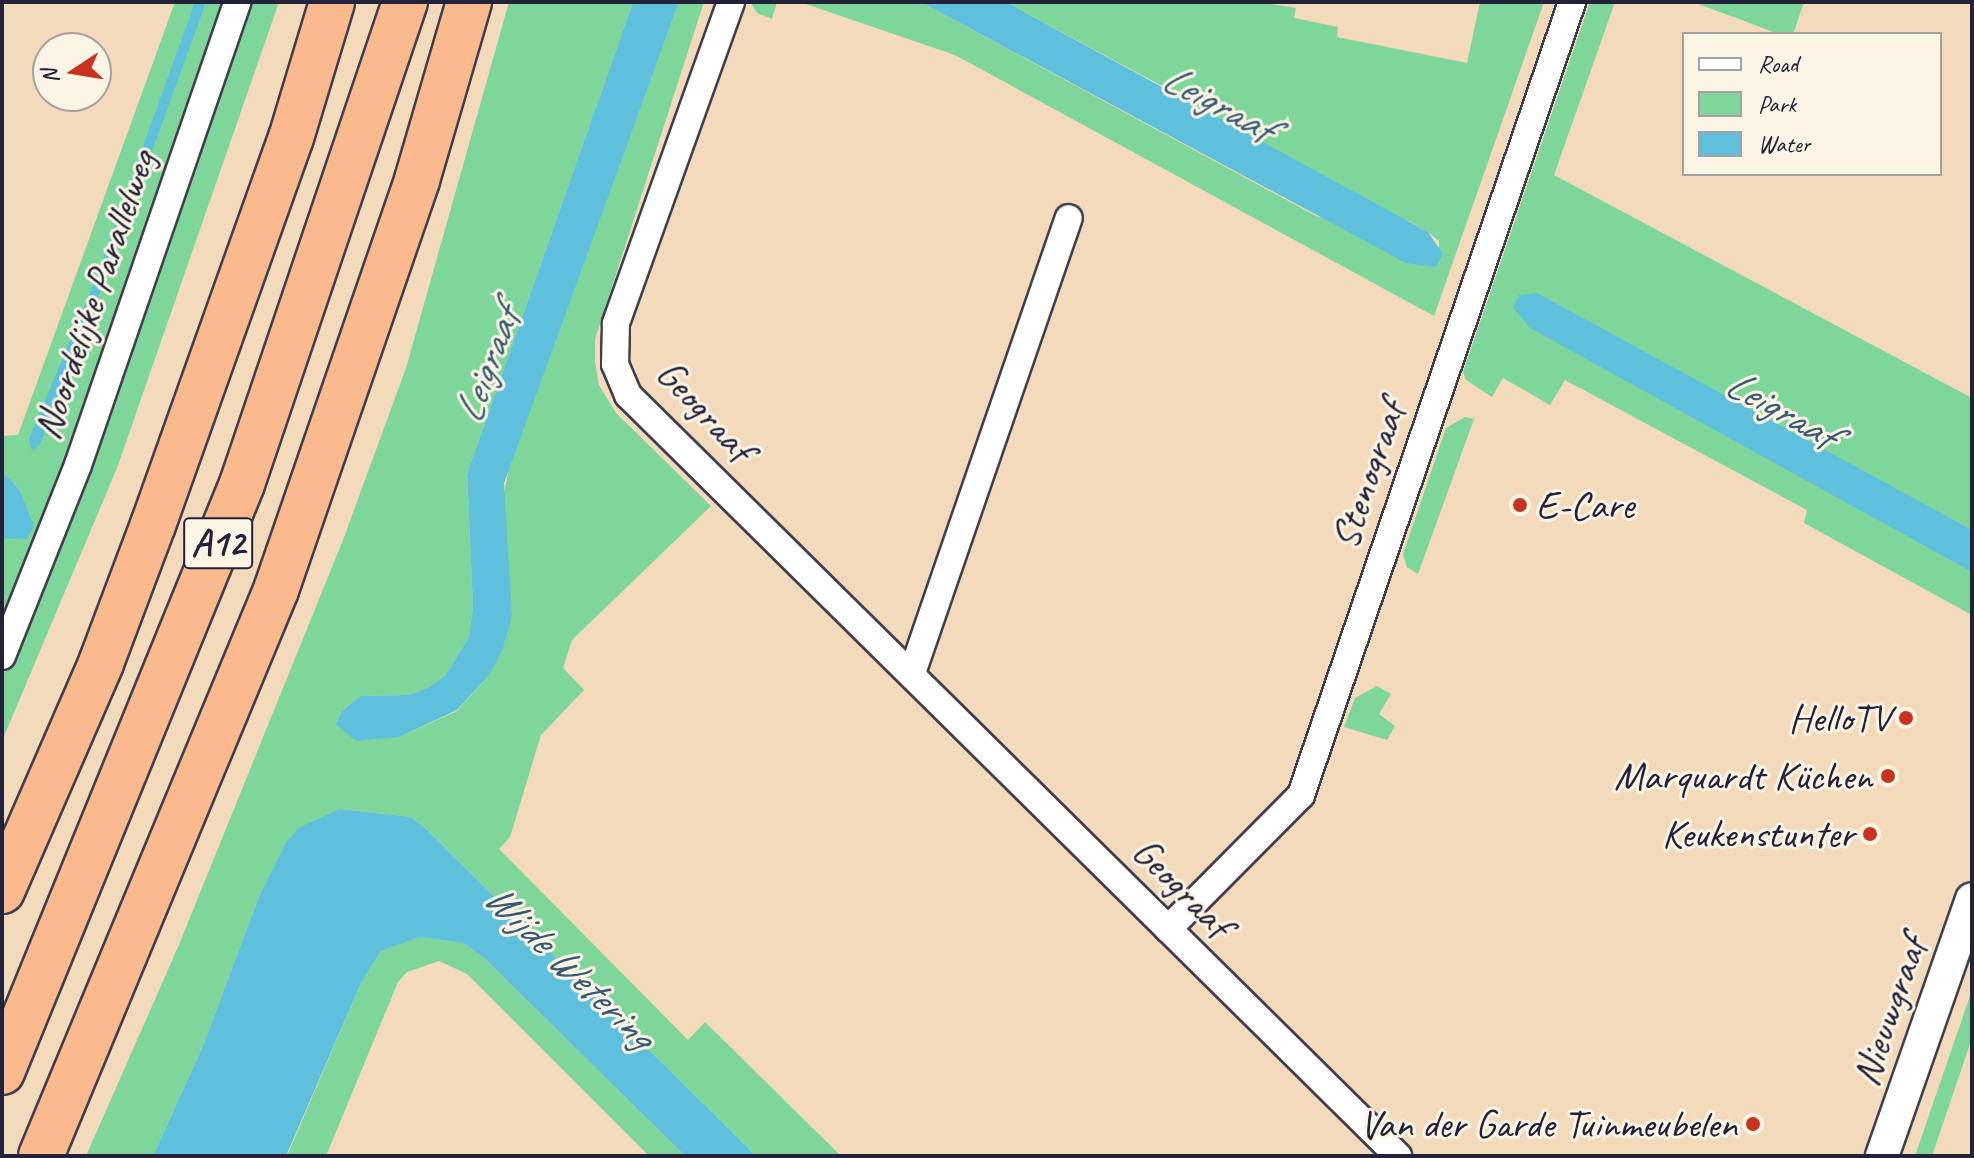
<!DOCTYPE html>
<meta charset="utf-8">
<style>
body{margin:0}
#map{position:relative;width:1974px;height:1158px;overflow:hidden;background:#f2dabb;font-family:Caveat,sans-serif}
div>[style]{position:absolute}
.green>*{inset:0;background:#7ed69a}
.water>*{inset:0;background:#5ec0dc}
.roads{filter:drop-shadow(2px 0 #413e4e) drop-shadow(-2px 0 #413e4e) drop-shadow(0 2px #413e4e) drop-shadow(0 -2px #413e4e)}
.minor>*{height:26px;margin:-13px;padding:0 13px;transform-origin:13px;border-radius:13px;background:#fff}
.tertiary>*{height:32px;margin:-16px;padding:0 16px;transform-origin:16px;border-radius:16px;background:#fff}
.motorway>*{height:44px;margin:-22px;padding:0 22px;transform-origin:22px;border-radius:22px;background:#fbba8d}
.dots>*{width:22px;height:22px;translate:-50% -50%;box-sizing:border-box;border:4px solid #fcf5e5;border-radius:50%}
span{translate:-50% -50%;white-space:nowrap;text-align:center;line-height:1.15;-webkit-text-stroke:6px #fcf5e5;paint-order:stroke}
.shield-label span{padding:2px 6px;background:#fcf5e5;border:2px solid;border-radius:6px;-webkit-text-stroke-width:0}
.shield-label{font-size:38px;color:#22223b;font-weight:700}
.street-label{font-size:40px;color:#22223b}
.poi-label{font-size:40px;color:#22223b}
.left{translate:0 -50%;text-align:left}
.right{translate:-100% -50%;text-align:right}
.water-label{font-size:42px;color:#375973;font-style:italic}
.frame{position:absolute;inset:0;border:4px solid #22223b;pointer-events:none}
.legend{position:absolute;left:1682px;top:32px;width:260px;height:144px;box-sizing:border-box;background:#fcf5e5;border:2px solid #a5a1a1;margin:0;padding:10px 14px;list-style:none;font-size:24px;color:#22223b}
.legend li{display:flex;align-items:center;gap:16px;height:40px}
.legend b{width:40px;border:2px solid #a5a1a1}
.north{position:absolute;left:32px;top:32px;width:80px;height:80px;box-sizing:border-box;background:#fcf5e5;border:2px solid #a5a1a1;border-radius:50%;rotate:258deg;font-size:22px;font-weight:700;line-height:32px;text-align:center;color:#22223b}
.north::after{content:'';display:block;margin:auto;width:28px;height:36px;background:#c8321e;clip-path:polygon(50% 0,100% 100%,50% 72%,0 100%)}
</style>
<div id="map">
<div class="green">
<i style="clip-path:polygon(175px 2px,228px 2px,2px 638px,2px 538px,22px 537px,29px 524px,19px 489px,2px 471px,2px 436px,18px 435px)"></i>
<i style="clip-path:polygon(243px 2px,279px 2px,117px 468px,2px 741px,2px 668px)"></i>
<i style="clip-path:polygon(509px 2px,633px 2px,467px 474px,473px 607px,469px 637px,445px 676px,427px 688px,409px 695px,360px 696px,341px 712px,336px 724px,368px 737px,399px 737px,457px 711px,490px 674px,512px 616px,503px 498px,510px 463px,679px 2px,704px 2px,595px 339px,595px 362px,599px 385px,616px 413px,711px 506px,572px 640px,563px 668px,584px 690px,541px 735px,510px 837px,499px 849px,688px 1040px,705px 1022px,841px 1156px,756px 1156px,426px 829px,411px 817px,340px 809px,286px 842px,260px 894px,202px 1048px,153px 1156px,86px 1156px,178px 947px,343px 540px,406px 368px)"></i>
<i style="clip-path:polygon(750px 2px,777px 2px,772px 19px,757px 13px)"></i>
<i style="clip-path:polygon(800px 2px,921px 2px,1316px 216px,1439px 252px,1439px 241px,1428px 232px,1409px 221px,1395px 223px,1177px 94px,1006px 2px,1260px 2px,1296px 8px,1294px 18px,1338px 27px,1337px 37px,1467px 63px,1480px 2px,1544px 2px,1434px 316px,955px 55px)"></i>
<i style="clip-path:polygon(1590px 2px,1615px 2px,1554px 175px,1972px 398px,1972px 530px,1519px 296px,1513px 307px,1972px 572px,1972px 615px,1804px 523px,1807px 510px,1565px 380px,1550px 405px,1503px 378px,1492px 397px,1466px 380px,1463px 372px)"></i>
<i style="clip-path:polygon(1693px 2px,1804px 2px,1793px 34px,1779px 34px)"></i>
<i style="clip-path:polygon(1465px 417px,1474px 419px,1418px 574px,1407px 567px,1403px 554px,1446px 428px)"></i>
<i style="clip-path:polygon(1377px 686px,1391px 694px,1379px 714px,1395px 726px,1387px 740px,1344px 727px,1355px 698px)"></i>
<i style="clip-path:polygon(420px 937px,463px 943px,484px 958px,685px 1156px,649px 1156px,467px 974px,439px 961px,407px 972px,398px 982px,326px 1156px,287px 1156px,361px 983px,381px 951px)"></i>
<i style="clip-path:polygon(1972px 990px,1972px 1038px,1932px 1156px,1915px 1156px)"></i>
</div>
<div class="water">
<i style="clip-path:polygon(195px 2px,206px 2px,114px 257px,40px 444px,32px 451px,29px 439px,94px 283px)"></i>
<i style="clip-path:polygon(633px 2px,679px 2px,504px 483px,512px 616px,503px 648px,490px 674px,457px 710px,399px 737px,356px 741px,336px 724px,341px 712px,360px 696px,409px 695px,427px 688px,445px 676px,469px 637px,473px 607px,467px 474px)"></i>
<i style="clip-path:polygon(921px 2px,1006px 2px,1428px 232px,1443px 254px,1436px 267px,1406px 263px)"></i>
<i style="clip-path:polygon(1537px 293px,1972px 530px,1972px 572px,1530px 328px,1513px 307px,1519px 295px)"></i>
<i style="clip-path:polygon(2px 471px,19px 489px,34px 526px,27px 539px,2px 538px)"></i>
<i style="clip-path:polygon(340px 809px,411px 817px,426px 829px,756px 1156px,685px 1156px,484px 958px,463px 943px,420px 937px,381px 951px,361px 983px,286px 1156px,153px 1156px,202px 1048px,260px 894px,286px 842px,300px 827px)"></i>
</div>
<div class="roads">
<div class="minor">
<i style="left:731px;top:2px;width:342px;rotate:109.7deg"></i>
<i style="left:616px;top:324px;width:40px;rotate:91.4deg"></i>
<i style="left:615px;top:364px;width:34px;rotate:67deg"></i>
<i style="left:628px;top:395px;width:1083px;rotate:44.66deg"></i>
<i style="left:2px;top:656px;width:206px;rotate:-68.3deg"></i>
<i style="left:78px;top:465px;width:490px;rotate:-71deg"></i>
<i style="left:912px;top:673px;width:481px;rotate:-71deg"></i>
<i style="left:1168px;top:929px;width:189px;rotate:-45.2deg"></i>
<i style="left:1301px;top:795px;width:838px;rotate:-71.13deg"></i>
</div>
<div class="tertiary">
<i style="left:1882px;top:1156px;width:272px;rotate:-70.7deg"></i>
</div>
<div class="motorway">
<i style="left:2px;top:891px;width:249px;rotate:-66.5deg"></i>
<i style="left:101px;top:663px;width:147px;rotate:-69.4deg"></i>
<i style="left:153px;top:525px;width:411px;rotate:-70.4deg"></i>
<i style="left:291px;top:138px;width:142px;rotate:-73.2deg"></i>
<i style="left:2px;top:1072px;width:635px;rotate:-67.8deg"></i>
<i style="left:242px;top:484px;width:509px;rotate:-71.32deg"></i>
<i style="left:41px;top:1156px;width:613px;rotate:-67.45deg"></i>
<i style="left:276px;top:590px;width:434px;rotate:-71deg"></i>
<i style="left:417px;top:180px;width:185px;rotate:-73.7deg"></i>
</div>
</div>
<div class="dots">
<i style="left:1520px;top:505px;background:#c8321e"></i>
<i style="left:1906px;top:718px;background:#c8321e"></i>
<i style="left:1888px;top:776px;background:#c8321e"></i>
<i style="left:1870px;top:834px;background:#c8321e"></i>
<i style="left:1753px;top:1124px;background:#c8321e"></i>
</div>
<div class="shield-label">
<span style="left:218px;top:543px">A12</span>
</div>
<div class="street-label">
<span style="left:94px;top:295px;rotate:-71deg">Noordelijke Parallelweg</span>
<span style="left:705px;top:410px;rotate:47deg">Geograaf</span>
<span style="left:1368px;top:475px;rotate:-71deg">Stenograaf</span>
<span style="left:1182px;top:887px;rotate:45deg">Geograaf</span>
<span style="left:1889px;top:1011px;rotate:-71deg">Nieuwgraaf</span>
</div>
<div class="poi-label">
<span class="left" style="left:1536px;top:505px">E-Care</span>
<span class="right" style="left:1890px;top:718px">HelloTV</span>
<span class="right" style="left:1872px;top:776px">Marquardt Küchen</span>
<span class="right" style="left:1854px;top:834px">Keukenstunter</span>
<span class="right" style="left:1737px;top:1124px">Van der Garde Tuinmeubelen</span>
</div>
<div class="water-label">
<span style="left:1217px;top:103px;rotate:28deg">Leigraaf</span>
<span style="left:487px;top:366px;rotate:-70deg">Leigraaf</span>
<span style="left:1780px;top:409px;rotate:29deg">Leigraaf</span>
<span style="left:569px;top:966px;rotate:44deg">Wijde Wetering</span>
</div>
<div class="frame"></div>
<ul class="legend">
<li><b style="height:10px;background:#fff"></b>Road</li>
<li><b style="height:22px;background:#7ed69a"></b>Park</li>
<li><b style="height:22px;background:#5ec0dc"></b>Water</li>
</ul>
<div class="north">N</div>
</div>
